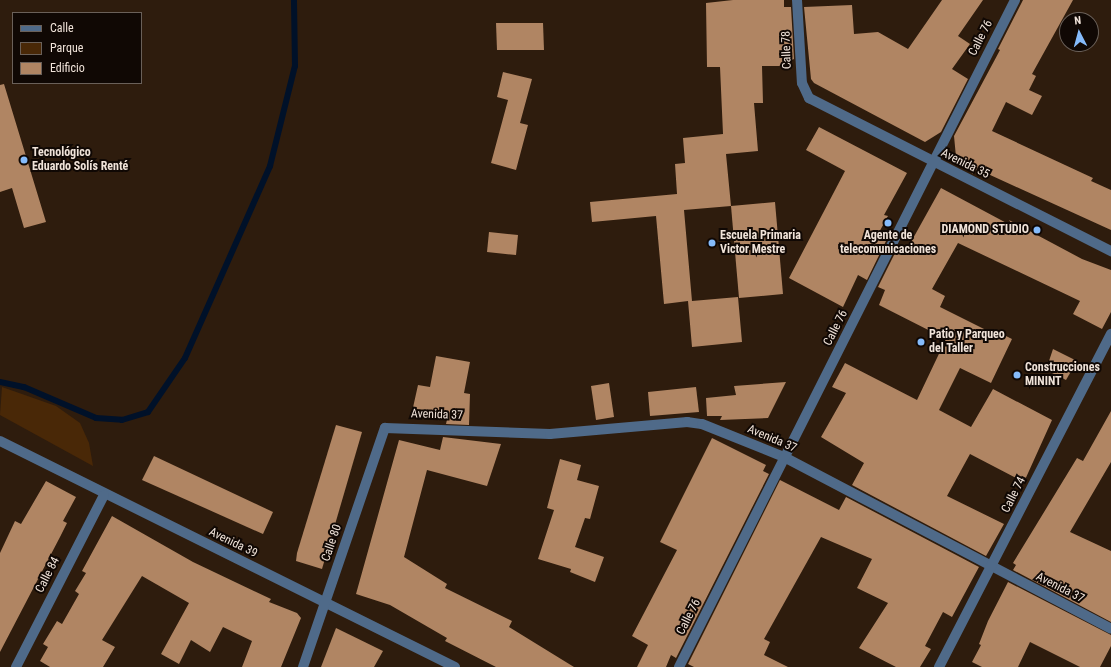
<!DOCTYPE html>
<meta charset="utf-8">
<style>
body{margin:0}
#map{position:relative;width:1111px;height:667px;overflow:hidden;background:#2e1c0d;font-family:"Roboto Condensed",sans-serif}
div>[style]{position:absolute}
.green>*{inset:0;background:#492807}
.stream>*{height:6px;margin:-3px;padding:0 3px;transform-origin:3px;border-radius:3px;background:#001129}
.building>*{inset:0;background:#b08563}
.street>*{height:10px;margin:-5px;padding:0 5px;transform-origin:5px;border-radius:5px;background:#4f6a89}
.dots>*{width:11px;height:11px;translate:-50% -50%;box-sizing:border-box;border:2px solid #100804;border-radius:50%}
span{translate:-50% -50%;white-space:nowrap;text-align:center;line-height:1.15;-webkit-text-stroke:4px #100804;paint-order:stroke}
.street-label{font-size:12px;color:#f0e3d9}
.poi-label{font-size:12px;color:#f0e3d9;font-weight:700}
.left{translate:0 -50%;text-align:left}
.right{translate:-100% -50%;text-align:right}
.legend{position:absolute;left:12px;top:12px;width:130px;height:72px;box-sizing:border-box;background:#100804;border:1px solid #6a6059;margin:0;padding:5px 7px;list-style:none;font-size:12px;color:#f0e3d9}
.legend li{display:flex;align-items:center;gap:8px;height:20px}
.legend b{width:20px;border:1px solid #6a6059}
.north{position:absolute;left:1059px;top:12px;width:40px;height:40px;box-sizing:border-box;background:#100804;border:1px solid #6a6059;border-radius:50%;rotate:354deg;font-size:11px;font-weight:700;line-height:16px;text-align:center;color:#f0e3d9}
.north::after{content:'';display:block;margin:auto;width:14px;height:18px;background:#85bbfb;clip-path:polygon(50% 0,100% 100%,50% 72%,0 100%)}
</style>
<div id="map">
<div class="green">
<i style="clip-path:polygon(2px 387px,56px 406px,80px 423px,89px 443px,93px 466px,0 415px)"></i>
</div>
<div class="stream">
<i style="left:0;top:382px;width:25px;rotate:12deg"></i>
<i style="left:24px;top:387px;width:78px;rotate:23.3deg"></i>
<i style="left:96px;top:418px;width:26px;rotate:4deg"></i>
<i style="left:122px;top:420px;width:27px;rotate:-17deg"></i>
<i style="left:148px;top:412px;width:65px;rotate:-55.6deg"></i>
<i style="left:185px;top:358px;width:210px;rotate:-66.1deg"></i>
<i style="left:270px;top:166px;width:103px;rotate:-76deg"></i>
<i style="left:295px;top:66px;width:66px;rotate:-90.9deg"></i>
</div>
<div class="building">
<i style="clip-path:polygon(733px 0,784px 0,784px 7px,791px 7px,794px 59px,779px 66px,762px 66px,763px 103px,754px 103px,758px 151px,726px 154px,731px 206px,684px 210px,692px 301px,738px 297px,742px 342px,692px 347px,688px 301px,664px 304px,656px 216px,592px 222px,590px 202px,677px 194px,675px 164px,685px 163px,683px 138px,723px 134px,720px 67px,707px 67px,706px 3px)"></i>
<i style="clip-path:polygon(942px 0,983px 0,958px 36px,970px 44px,952px 69px,968px 79px,941px 132px,925px 142px,814px 83px,811px 79px,804px 7px,852px 5px,854px 34px,878px 32px,908px 49px)"></i>
<i style="clip-path:polygon(1023px 0,1073px 0,1032px 74px,1036px 76px,1029px 90px,1042px 96px,1032px 115px,1006px 102px,992px 131px,1093px 178px,1091px 181px,1111px 190px,1111px 230px,988px 174px,974px 170px,973px 174px,956px 157px,954px 136px,1000px 50px,998px 49px)"></i>
<i style="clip-path:polygon(496px 23px,543px 23px,544px 50px,497px 50px)"></i>
<i style="clip-path:polygon(503px 72px,532px 79px,520px 123px,528px 125px,516px 170px,491px 163px,508px 100px,497px 97px)"></i>
<i style="clip-path:polygon(4px 84px,46px 222px,24px 228px,12px 188px,0 192px,0 85px)"></i>
<i style="clip-path:polygon(819px 127px,907px 173px,884px 215px,888px 216px,877px 236px,886px 241px,867px 280px,858px 275px,843px 307px,789px 278px,845px 171px,806px 150px)"></i>
<i style="clip-path:polygon(941px 188px,1014px 227px,1009px 220px,1082px 259px,1111px 270px,1111px 312px,1102px 329px,1073px 314px,1080px 301px,958px 243px,932px 289px,945px 296px,940px 307px,996px 335px,998px 332px,1012px 339px,991px 383px,960px 368px,939px 410px,971px 427px,993px 389px,1052px 420px,1024px 482px,970px 454px,947px 496px,1004px 524px,986px 556px,852px 485px,864px 463px,821px 437px,846px 393px,832px 387px,845px 363px,917px 400px,946px 339px,879px 305px,885px 290px,878px 287px,898px 247px,906px 251px)"></i>
<i style="clip-path:polygon(775px 202px,783px 294px,739px 298px,731px 206px)"></i>
<i style="clip-path:polygon(489px 232px,518px 235px,516px 255px,487px 252px)"></i>
<i style="clip-path:polygon(1053px 349px,1077px 361px,1066px 380px,1046px 370px)"></i>
<i style="clip-path:polygon(436px 356px,470px 362px,464px 393px,470px 394px,469px 425px,446px 424px,448px 415px,412px 412px,418px 385px,430px 387px)"></i>
<i style="clip-path:polygon(786px 382px,768px 418px,720px 420px,722px 416px,707px 416px,706px 398px,736px 395px,734px 386px)"></i>
<i style="clip-path:polygon(609px 383px,614px 417px,596px 420px,591px 386px)"></i>
<i style="clip-path:polygon(696px 387px,699px 412px,650px 416px,648px 392px)"></i>
<i style="clip-path:polygon(1111px 411px,1111px 462px,1070px 532px,1111px 551px,1111px 622px,1013px 570px,1016px 565px,1013px 563px,1077px 458px,1083px 461px)"></i>
<i style="clip-path:polygon(336px 425px,362px 432px,322px 569px,296px 561px,297px 553px)"></i>
<i style="clip-path:polygon(443px 437px,501px 444px,487px 486px,427px 470px,404px 557px,447px 584px,445px 588px,512px 621px,509px 627px,574px 667px,496px 667px,445px 641px,447px 638px,390px 605px,356px 594px,399px 440px,440px 450px)"></i>
<i style="clip-path:polygon(712px 438px,766px 465px,763px 471px,769px 474px,676px 658px,671px 655px,666px 667px,637px 667px,648px 645px,632px 636px,677px 550px,660px 542px)"></i>
<i style="clip-path:polygon(154px 456px,273px 512px,263px 534px,142px 480px)"></i>
<i style="clip-path:polygon(560px 459px,581px 465px,577px 480px,599px 486px,590px 519px,585px 518px,575px 547px,604px 557px,595px 582px,570px 572px,571px 569px,538px 559px,554px 510px,547px 508px)"></i>
<i style="clip-path:polygon(780px 480px,839px 510px,846px 497px,979px 567px,952px 617px,943px 612px,925px 646px,931px 649px,920px 667px,896px 667px,859px 648px,888px 603px,857px 588px,872px 559px,821px 537px,764px 639px,770px 642px,764px 655px,788px 667px,694px 667px,688px 664px)"></i>
<i style="clip-path:polygon(46px 481px,76px 497px,63px 521px,67px 523px,60px 537px,0 652px,0 553px,15px 521px,21px 524px)"></i>
<i style="clip-path:polygon(112px 516px,193px 562px,271px 599px,269px 602px,297px 613px,301px 618px,281px 667px,242px 667px,252px 641px,223px 627px,210px 652px,191px 640px,179px 664px,161px 654px,189px 603px,142px 576px,102px 640px,115px 647px,103px 667px,50px 667px,40px 661px,48px 647px,43px 644px,57px 621px,62px 624px,79px 594px,75px 591px,86px 573px,82px 571px)"></i>
<i style="clip-path:polygon(1008px 582px,1111px 635px,1111px 646px,1100px 667px,1080px 667px,1030px 642px,1018px 667px,982px 667px,972px 662px,981px 645px,979px 644px,988px 621px)"></i>
<i style="clip-path:polygon(336px 628px,383px 651px,374px 667px,321px 667px)"></i>
</div>
<div class="street">
<i style="left:797px;top:0;width:83px;rotate:86.6deg"></i>
<i style="left:802px;top:83px;width:17px;rotate:65deg"></i>
<i style="left:809px;top:98px;width:339px;rotate:26.9deg"></i>
<i style="left:0;top:441px;width:508px;rotate:26.41deg"></i>
<i style="left:16px;top:667px;width:193px;rotate:-62.9deg"></i>
<i style="left:303px;top:667px;width:253px;rotate:-71.1deg"></i>
<i style="left:385px;top:428px;width:165px;rotate:2.1deg"></i>
<i style="left:550px;top:434px;width:138px;rotate:-5deg"></i>
<i style="left:687px;top:422px;width:15px;rotate:8deg"></i>
<i style="left:702px;top:424px;width:88px;rotate:21.9deg"></i>
<i style="left:784px;top:457px;width:369px;rotate:27.7deg"></i>
<i style="left:679px;top:667px;width:747px;rotate:-63.26deg"></i>
<i style="left:939px;top:667px;width:375px;rotate:-62.7deg"></i>
</div>
<div class="dots">
<i style="left:24px;top:160px;background:#85bbfb"></i>
<i style="left:888px;top:223px;background:#85bbfb"></i>
<i style="left:1037px;top:230px;background:#85bbfb"></i>
<i style="left:712px;top:243px;background:#85bbfb"></i>
<i style="left:921px;top:342px;background:#85bbfb"></i>
<i style="left:1017px;top:375px;background:#85bbfb"></i>
</div>
<div class="street-label">
<span style="left:981px;top:38px;rotate:-63deg">Calle 76</span>
<span style="left:787px;top:50px;rotate:-92deg">Calle 78</span>
<span style="left:965px;top:164px;rotate:26deg">Avenida 35</span>
<span style="left:836px;top:328px;rotate:-63deg">Calle 76</span>
<span style="left:437px;top:415px;rotate:2deg">Avenida 37</span>
<span style="left:772px;top:439px;rotate:23deg">Avenida 37</span>
<span style="left:1014px;top:495px;rotate:-63deg">Calle 74</span>
<span style="left:233px;top:543px;rotate:26deg">Avenida 39</span>
<span style="left:332px;top:543px;rotate:-71deg">Calle 80</span>
<span style="left:48px;top:575px;rotate:-63deg">Calle 84</span>
<span style="left:1060px;top:588px;rotate:27deg">Avenida 37</span>
<span style="left:689px;top:617px;rotate:-63deg">Calle 76</span>
</div>
<div class="poi-label">
<span class="left" style="left:32px;top:160px">Tecnológico<br>Eduardo Solís Renté</span>
<span class="right" style="left:1029px;top:230px">DIAMOND STUDIO</span>
<span class="left" style="left:720px;top:243px">Escuela Primaria<br>Victor Mestre</span>
<span style="left:888px;top:243px">Agente de<br>telecomunicaciones</span>
<span class="left" style="left:929px;top:342px">Patio y Parqueo<br>del Taller</span>
<span class="left" style="left:1025px;top:375px">Construcciones<br>MININT</span>
</div>
<ul class="legend">
<li><b style="height:5px;background:#4f6a89"></b>Calle</li>
<li><b style="height:11px;background:#492807"></b>Parque</li>
<li><b style="height:11px;background:#b08563"></b>Edificio</li>
</ul>
<div class="north">N</div>
</div>
